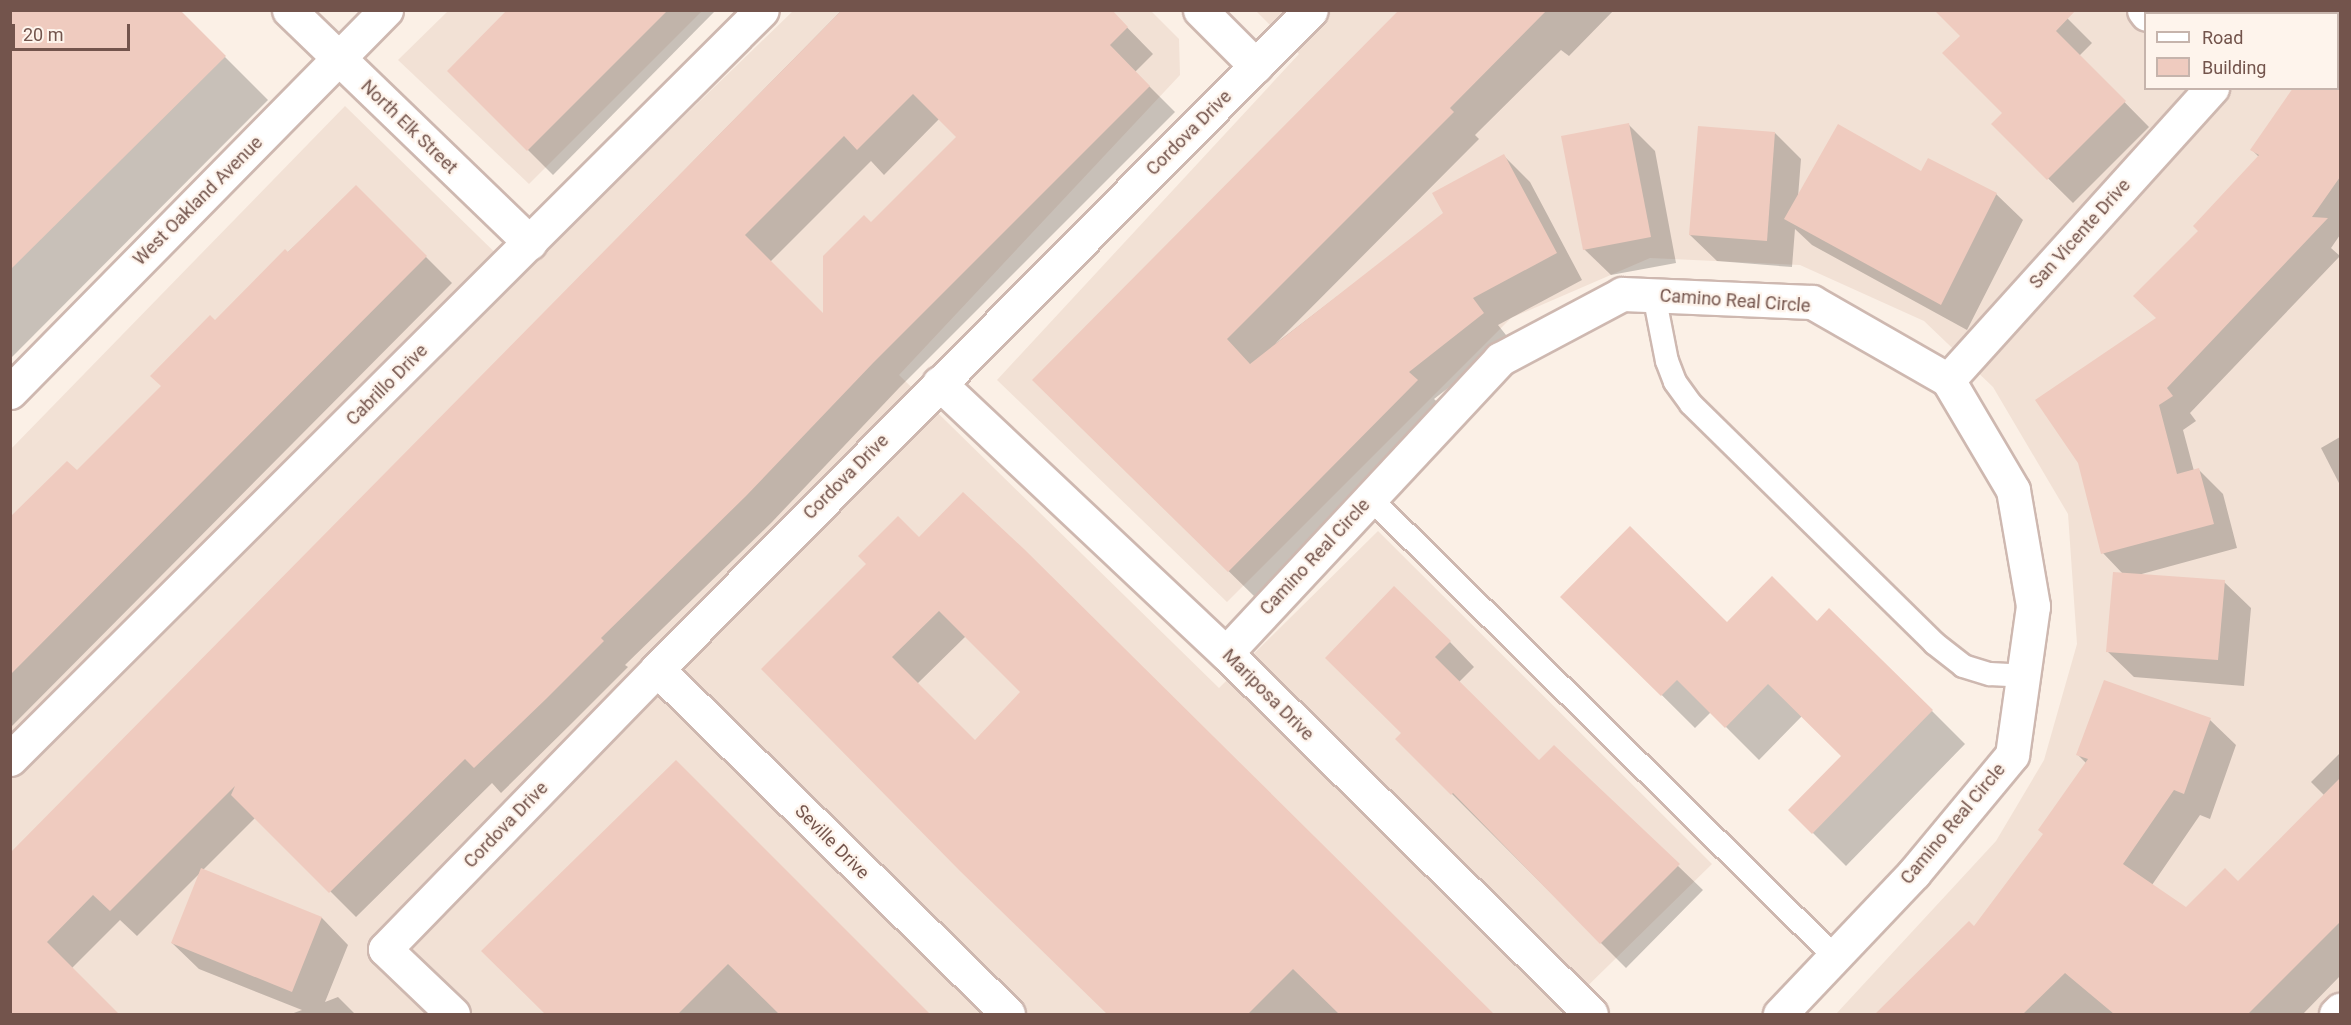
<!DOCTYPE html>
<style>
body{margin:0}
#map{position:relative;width:2351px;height:1025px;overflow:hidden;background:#fbf0e6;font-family:Roboto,sans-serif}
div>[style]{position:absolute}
.residential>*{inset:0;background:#f2e1d5}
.shadow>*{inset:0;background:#0003}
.building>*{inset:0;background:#efcbbf}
.roads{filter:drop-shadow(2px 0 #ceb8b0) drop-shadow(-2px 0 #ceb8b0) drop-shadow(0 2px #ceb8b0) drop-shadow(0 -2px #ceb8b0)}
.service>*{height:22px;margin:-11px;padding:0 11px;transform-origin:11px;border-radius:11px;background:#fff}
.minor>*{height:33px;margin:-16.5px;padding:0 16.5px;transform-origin:16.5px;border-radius:16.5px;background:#fff}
.tertiary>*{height:33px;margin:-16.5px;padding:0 16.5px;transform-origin:16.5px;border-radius:16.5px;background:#fff}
span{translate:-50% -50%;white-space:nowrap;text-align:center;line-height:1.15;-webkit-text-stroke:4.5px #fef4ec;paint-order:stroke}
.street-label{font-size:18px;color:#73544c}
.frame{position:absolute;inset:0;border:12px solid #73544c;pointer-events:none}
.legend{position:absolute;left:2144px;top:12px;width:195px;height:78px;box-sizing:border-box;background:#fef4ec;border:2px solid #c6b4ac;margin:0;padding:8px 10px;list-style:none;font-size:18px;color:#73544c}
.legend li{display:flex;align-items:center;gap:12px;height:30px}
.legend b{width:30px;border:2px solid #c6b4ac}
.scale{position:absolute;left:12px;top:24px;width:118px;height:27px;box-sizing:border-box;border:3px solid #73544c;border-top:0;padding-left:8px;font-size:18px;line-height:21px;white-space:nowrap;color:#73544c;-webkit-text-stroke:4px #fef4ec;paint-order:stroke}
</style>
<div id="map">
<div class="residential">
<i style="clip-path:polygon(448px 11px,702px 11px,529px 184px,398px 60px)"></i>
<i style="clip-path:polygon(793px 11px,1151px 11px,1179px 39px,1180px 75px,899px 375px,1219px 688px,1378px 531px,1712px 864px,1559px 1014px,11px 1014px,10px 450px,345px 106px,519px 276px)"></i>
<i style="clip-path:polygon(evenodd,1256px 11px,2340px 11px,2340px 1014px,1836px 1014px,1996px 841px,2044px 760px,2077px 644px,2068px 514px,1993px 387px,1924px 321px,1800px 265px,1650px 258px,1511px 318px,1227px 602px,997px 380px,1299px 54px,1256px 11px,2146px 14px,2338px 14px,2338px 88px,2146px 88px,2146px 14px)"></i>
</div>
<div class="shadow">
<i style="clip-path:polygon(10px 10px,178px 10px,268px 100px,10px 359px)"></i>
<i style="clip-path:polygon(509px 10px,716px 10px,553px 175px,449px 71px)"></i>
<i style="clip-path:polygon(evenodd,842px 10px,1110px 10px,1153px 54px,1135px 72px,1175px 112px,899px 388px,772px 522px,625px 665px,628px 667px,571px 724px,501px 793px,492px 783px,356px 917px,256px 817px,203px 870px,322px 918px,348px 945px,325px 1002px,338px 997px,355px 1014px,291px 1014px,302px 1010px,199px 969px,172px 943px,202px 871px,137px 936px,120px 920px,71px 969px,117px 1014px,10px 1014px,10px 863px,26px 840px,842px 10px,940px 118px,959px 137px,871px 224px,825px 317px,770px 262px,871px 161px,884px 175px,940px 118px)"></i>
<i style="clip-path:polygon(1400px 10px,1614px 10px,1569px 56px,1561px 50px,1475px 135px,1479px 139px,1275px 344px,1445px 214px,1504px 156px,1530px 182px,1582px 280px,1498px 325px,1510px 340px,1434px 399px,1443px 407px,1255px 597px,1060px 406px)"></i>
<i style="clip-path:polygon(2059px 10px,2092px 43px,2079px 56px,2149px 127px,2073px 203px,1993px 124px,2004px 113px)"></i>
<i style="clip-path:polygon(2340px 10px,2340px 235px,2331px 248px,2340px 256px,2190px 413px,2196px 421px,2183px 430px,2194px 471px,2199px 470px,2223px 494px,2237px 548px,2138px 575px,2224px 582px,2251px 608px,2244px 686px,2134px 677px,2107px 651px,2123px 574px,2103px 553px,2158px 318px,2200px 231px,2259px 157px,2252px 150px,2338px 88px,2337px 14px)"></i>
<i style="clip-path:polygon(1629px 125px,1655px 151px,1676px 263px,1611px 275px,1584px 249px)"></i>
<i style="clip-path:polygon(1775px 133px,1801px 159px,1798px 197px,1922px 173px,1996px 194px,2023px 220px,1967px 330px,1812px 245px,1795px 229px,1792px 267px,1717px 261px,1690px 235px)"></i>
<i style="clip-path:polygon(356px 187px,452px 283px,10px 728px,10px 519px,77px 472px,163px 386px,215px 322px)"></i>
<i style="clip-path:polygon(2340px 437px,2340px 485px,2321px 448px)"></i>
<i style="clip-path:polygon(evenodd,963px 494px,1490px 1014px,1110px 1014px,763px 669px,919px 539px,963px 494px,966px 636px,1022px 692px,975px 742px,917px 684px,966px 636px)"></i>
<i style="clip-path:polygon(1563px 597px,1727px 624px,1817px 623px,1932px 711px,1965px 744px,1846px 866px,1790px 810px,1843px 756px,1802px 716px,1759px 760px,1711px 712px,1695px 728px)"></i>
<i style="clip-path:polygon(1450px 642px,1474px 667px,1459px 682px,1539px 762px,1554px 747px,1703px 890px,1626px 968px,1397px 739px,1402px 733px,1327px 658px)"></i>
<i style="clip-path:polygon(2210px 720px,2236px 745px,2210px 819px,2200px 815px,2152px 885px,2187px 909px,2238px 883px,2325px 796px,2311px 782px,2340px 753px,2340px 976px,2303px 1014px,1878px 1014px,1969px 923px,1974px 929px,2044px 834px,2087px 764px,2078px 755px)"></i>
<i style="clip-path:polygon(676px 762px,928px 1014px,547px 1014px,483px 951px)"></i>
</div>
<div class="building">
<i style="clip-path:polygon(10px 10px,180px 10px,226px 56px,10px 270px)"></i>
<i style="clip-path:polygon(507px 10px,668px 10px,527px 151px,447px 71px)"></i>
<i style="clip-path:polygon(evenodd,842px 10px,1112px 10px,1128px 27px,1110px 45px,1150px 86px,873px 363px,746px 496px,601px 638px,604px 641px,546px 699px,474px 768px,465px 759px,329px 893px,231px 795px,235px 786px,110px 911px,93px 895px,47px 942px,119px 1014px,10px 1014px,10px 853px,842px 10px,913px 94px,956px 137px,871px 222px,864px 215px,823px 256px,823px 313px,745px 235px,844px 136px,857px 150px,913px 94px)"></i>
<i style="clip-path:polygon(1399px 10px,1547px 10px,1450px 108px,1454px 112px,1227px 339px,1250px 364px,1443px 213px,1432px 193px,1504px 154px,1557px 253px,1473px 298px,1484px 313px,1409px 372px,1418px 380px,1228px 572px,1032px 380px)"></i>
<i style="clip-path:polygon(1934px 10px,2076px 10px,2056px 31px,2126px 101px,2047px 180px,1991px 124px,2002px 113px,1942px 53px,1960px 36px)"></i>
<i style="clip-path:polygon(2293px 88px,2340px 88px,2340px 177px,2312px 217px,2328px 218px,2167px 388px,2173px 396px,2159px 405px,2177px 474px,2199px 468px,2214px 524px,2101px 554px,2078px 463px,2035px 400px,2156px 318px,2133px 296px,2198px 231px,2193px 226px,2259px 155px,2250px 150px)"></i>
<i style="clip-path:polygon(1629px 123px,1651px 237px,1583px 250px,1561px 136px)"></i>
<i style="clip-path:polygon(1838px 124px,1921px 171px,1928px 158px,1997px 193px,1941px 305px,1784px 219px)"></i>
<i style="clip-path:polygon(1698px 126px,1775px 132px,1767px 241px,1689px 235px)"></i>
<i style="clip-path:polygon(356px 185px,427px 256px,10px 675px,10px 517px,67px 461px,77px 470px,161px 386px,150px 376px,210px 315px,215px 320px,285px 249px,288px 252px)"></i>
<i style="clip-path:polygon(evenodd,963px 492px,1024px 549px,1494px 1014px,1339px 1014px,1293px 969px,1248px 1014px,1107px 1014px,960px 871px,761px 669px,866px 564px,858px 556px,898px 516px,919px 537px,963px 492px,939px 611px,1020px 692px,975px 740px,892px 657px,939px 611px)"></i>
<i style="clip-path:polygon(1630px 526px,1727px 622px,1772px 576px,1817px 621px,1829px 608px,1933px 710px,1812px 834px,1788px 810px,1841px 756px,1768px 684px,1725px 728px,1677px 680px,1661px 696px,1560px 597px)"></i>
<i style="clip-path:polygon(2113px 572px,2225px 580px,2218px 660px,2106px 652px)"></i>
<i style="clip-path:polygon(1394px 586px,1451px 641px,1435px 657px,1539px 760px,1554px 745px,1680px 864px,1600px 944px,1453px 793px,1451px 795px,1395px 739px,1401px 733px,1325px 658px)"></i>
<i style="clip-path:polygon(2104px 680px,2211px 718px,2184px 794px,2174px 790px,2123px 864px,2186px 907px,2225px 868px,2238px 881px,2340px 778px,2340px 922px,2248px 1014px,2114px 1014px,2065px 973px,2023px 1014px,1875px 1014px,1969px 921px,1974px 926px,2043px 834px,2038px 830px,2088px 759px,2076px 755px)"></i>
<i style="clip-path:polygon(676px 760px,930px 1014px,779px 1014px,728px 964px,678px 1014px,545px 1014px,481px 951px)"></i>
<i style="clip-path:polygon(201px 868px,322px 917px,292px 992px,171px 943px)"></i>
</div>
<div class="roads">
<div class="service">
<i style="left:1654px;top:295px;width:67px;rotate:78.9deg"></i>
<i style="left:1667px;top:361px;width:22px;rotate:69deg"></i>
<i style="left:1675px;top:382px;width:27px;rotate:54deg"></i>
<i style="left:1691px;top:404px;width:341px;rotate:44.5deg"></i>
<i style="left:1934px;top:643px;width:37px;rotate:38deg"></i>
<i style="left:1963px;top:666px;width:28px;rotate:17deg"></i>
<i style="left:1990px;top:674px;width:33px;rotate:3deg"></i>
<i style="left:1370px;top:498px;width:653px;rotate:44.63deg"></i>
</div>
<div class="minor">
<i style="left:289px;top:10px;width:335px;rotate:44deg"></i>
<i style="left:1200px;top:10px;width:79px;rotate:45deg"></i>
<i style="left:2144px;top:10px;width:5px;rotate:53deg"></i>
<i style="left:2251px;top:14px;width:4px;rotate:-76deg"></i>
<i style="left:1948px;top:380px;width:394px;rotate:-47.9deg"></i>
<i style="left:939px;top:383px;width:394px;rotate:43.3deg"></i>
<i style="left:1226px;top:653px;width:513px;rotate:44.68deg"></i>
<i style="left:1226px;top:653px;width:402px;rotate:-47deg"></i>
<i style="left:1500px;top:359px;width:138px;rotate:-28deg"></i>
<i style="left:1622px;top:294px;width:190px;rotate:2.4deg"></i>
<i style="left:1812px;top:302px;width:157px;rotate:29.8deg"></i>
<i style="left:1948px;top:380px;width:128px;rotate:59.4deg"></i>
<i style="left:2013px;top:490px;width:118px;rotate:80.2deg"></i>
<i style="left:2033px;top:606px;width:150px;rotate:98deg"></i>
<i style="left:2012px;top:755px;width:153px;rotate:129.7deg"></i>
<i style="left:1914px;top:873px;width:195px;rotate:133.5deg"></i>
<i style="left:657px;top:669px;width:492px;rotate:44.5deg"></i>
<i style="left:10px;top:759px;width:1061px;rotate:-44.89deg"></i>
<i style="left:453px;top:1014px;width:94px;rotate:-136.3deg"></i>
<i style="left:385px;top:949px;width:390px;rotate:-45.8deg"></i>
<i style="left:657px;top:669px;width:928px;rotate:-45.22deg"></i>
<i style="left:2336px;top:1014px;width:6px;rotate:-45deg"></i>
</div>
<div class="tertiary">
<i style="left:10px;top:392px;width:536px;rotate:-45.45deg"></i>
</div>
</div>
<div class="street-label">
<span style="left:409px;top:127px;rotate:44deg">North Elk Street</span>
<span style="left:1189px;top:133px;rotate:-45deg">Cordova Drive</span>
<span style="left:198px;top:201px;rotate:-45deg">West Oakland Avenue</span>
<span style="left:2080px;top:234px;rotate:-48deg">San Vicente Drive</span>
<span style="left:1735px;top:301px;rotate:4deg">Camino Real Circle</span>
<span style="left:387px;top:385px;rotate:-45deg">Cabrillo Drive</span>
<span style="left:846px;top:477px;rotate:-45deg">Cordova Drive</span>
<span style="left:1315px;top:557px;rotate:-47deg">Camino Real Circle</span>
<span style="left:1268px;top:695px;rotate:45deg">Mariposa Drive</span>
<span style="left:1953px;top:824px;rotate:-50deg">Camino Real Circle</span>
<span style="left:506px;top:825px;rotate:-46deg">Cordova Drive</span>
<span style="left:832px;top:842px;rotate:45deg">Seville Drive</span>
</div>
<div class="frame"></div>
<ul class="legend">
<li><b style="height:8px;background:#fff"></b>Road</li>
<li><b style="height:16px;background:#efcbbf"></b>Building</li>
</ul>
<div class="scale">20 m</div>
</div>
